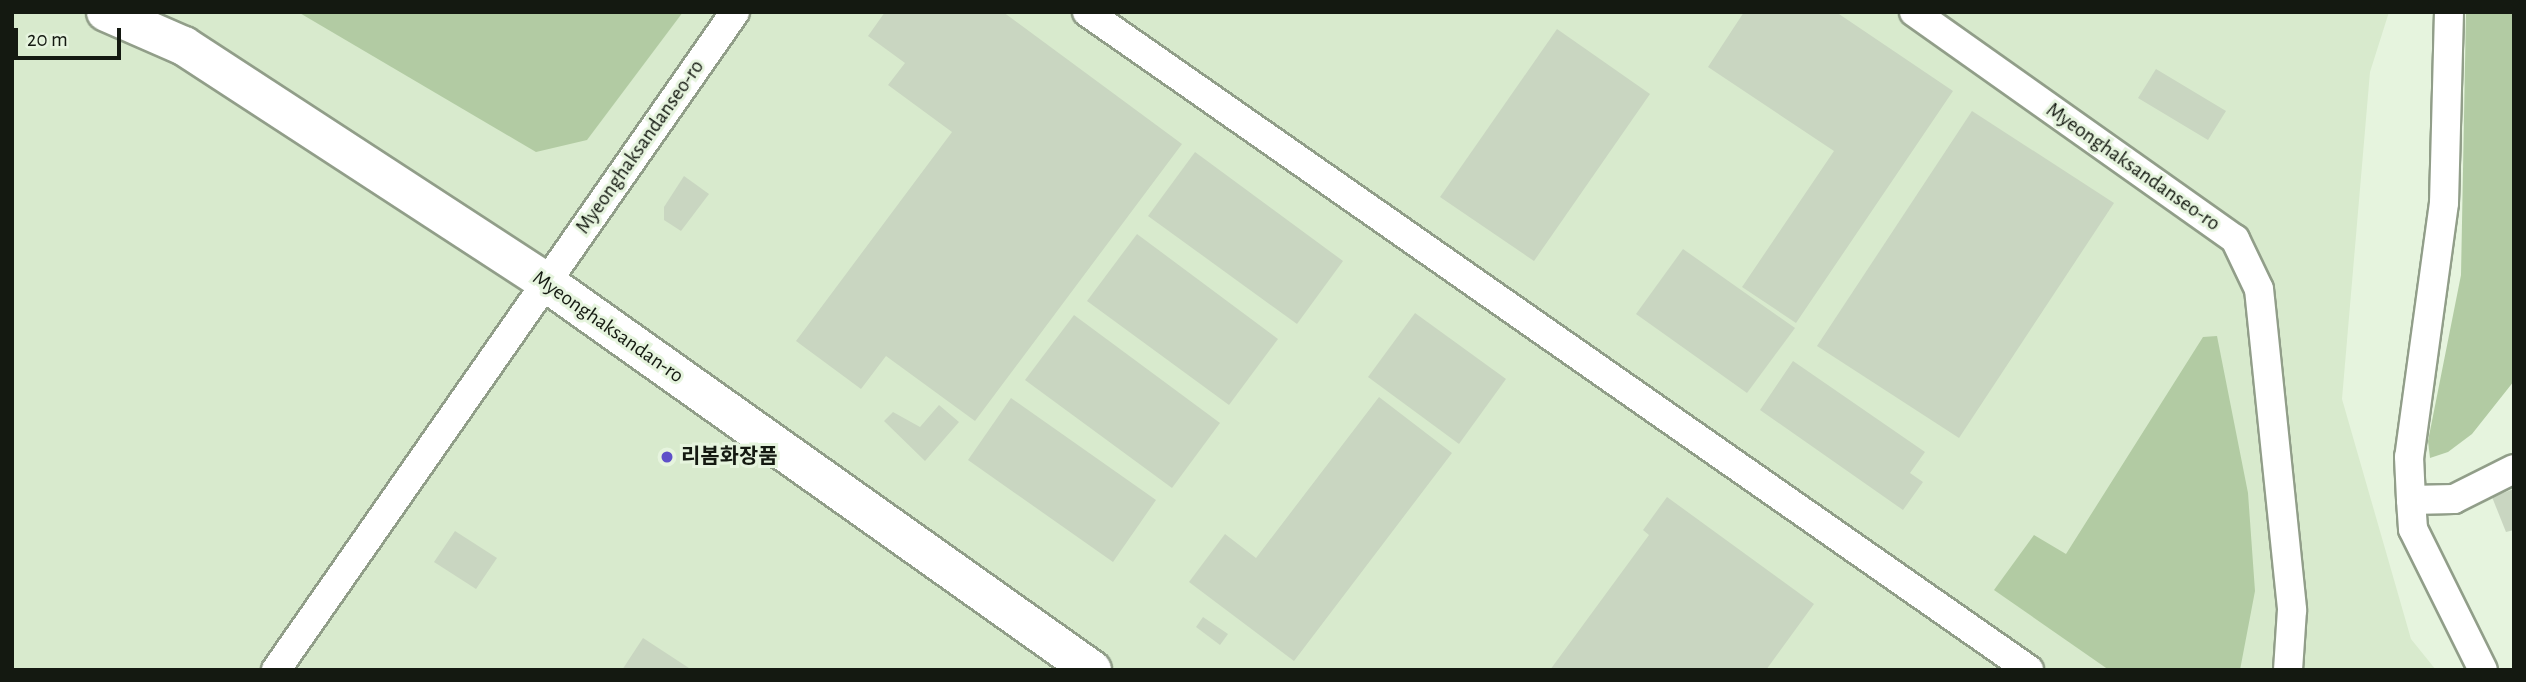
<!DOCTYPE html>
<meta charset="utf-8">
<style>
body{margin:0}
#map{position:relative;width:2526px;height:682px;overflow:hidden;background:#e6f4de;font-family:"Alegreya Sans","Noto Sans KR",sans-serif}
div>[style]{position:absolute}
.built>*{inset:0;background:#d8eacd}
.green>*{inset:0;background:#b2cba3}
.building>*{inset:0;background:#c9d6c1}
.roads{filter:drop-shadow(2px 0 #919e89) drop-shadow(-2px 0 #919e89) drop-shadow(0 2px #919e89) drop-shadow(0 -2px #919e89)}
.street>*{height:28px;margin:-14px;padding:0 14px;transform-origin:14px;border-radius:14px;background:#fff}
.secondary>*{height:38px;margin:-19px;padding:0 19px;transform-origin:19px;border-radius:19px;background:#fff}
.dots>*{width:19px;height:19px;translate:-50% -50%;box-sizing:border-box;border:4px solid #e6f4de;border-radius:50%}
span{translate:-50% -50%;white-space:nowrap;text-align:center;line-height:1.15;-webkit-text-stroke:6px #e6f4de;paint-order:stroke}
.street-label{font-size:21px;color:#141911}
.poi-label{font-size:21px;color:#141911;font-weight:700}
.left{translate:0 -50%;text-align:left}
.frame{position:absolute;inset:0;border:14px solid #141911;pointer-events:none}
.scale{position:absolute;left:14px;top:28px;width:107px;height:32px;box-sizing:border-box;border:4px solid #141911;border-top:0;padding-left:9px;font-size:21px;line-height:24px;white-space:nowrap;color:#141911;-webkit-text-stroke:5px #e6f4de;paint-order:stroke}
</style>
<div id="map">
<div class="built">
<i style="clip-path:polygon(12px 12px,2389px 12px,2370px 72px,2342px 399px,2411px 639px,2436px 670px,12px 670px)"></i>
</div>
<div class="green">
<i style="clip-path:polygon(298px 12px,683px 12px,587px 140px,536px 152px)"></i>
<i style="clip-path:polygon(2466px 12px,2514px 12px,2514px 381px,2472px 434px,2448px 452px,2430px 458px,2428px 441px,2461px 275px)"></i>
<i style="clip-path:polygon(2217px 336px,2248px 493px,2255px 591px,2240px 670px,2109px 670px,1994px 590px,2034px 535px,2066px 554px,2203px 337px)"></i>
</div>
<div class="building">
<i style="clip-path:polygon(885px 12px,1003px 12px,1182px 144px,975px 421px,886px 356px,861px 389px,796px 341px,952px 132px,888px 85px,905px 63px,868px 36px)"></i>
<i style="clip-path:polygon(1744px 12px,1836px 12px,1953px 91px,1796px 323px,1742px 287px,1834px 151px,1708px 67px)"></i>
<i style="clip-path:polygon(1557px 29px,1650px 94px,1534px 261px,1440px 197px)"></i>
<i style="clip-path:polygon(2156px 69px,2226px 111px,2208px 140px,2138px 98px)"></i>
<i style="clip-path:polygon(1972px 111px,2114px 203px,1959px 438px,1817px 346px)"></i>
<i style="clip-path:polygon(1195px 152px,1343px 261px,1297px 324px,1148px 216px)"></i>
<i style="clip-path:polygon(684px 176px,709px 194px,681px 231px,664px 220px,664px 207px)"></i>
<i style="clip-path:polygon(1137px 234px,1278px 339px,1229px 405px,1087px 301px)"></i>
<i style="clip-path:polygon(1683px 249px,1795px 328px,1747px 393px,1636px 314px)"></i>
<i style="clip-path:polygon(1415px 313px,1506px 379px,1459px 444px,1368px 377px)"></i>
<i style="clip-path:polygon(1074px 315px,1220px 423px,1172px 488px,1025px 380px)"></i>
<i style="clip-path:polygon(1793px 361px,1925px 452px,1910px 473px,1923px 482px,1903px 510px,1760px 410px)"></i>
<i style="clip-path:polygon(1379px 397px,1452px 453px,1294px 661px,1189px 582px,1225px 534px,1256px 558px)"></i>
<i style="clip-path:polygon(1011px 398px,1156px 500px,1113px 562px,968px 460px)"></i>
<i style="clip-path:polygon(939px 405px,959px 422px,925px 461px,884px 421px,893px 412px,920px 427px)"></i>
<i style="clip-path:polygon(2514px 489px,2514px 530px,2506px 532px,2492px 497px)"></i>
<i style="clip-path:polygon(1667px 497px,1814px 604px,1766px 670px,1550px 670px,1649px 535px,1643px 530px)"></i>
<i style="clip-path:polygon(455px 531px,497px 558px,476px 589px,434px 562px)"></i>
<i style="clip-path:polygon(1203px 617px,1228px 634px,1220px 645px,1196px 627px)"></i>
<i style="clip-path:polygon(643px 638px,692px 670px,622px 670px)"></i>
</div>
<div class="roads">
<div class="street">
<i style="left:1087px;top:12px;width:1149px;rotate:34.93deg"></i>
<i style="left:1914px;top:12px;width:393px;rotate:35.3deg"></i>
<i style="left:2235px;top:239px;width:55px;rotate:64.4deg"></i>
<i style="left:2259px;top:289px;width:323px;rotate:84.1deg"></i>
<i style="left:2292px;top:610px;width:60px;rotate:93.8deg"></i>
<i style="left:2449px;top:12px;width:191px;rotate:91.5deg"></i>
<i style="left:2444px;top:203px;width:256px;rotate:97.8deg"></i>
<i style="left:2409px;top:457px;width:43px;rotate:87.3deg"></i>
<i style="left:2411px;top:500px;width:29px;rotate:86deg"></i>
<i style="left:2413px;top:529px;width:157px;rotate:63.6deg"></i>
<i style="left:2411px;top:500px;width:43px;rotate:-1.3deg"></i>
<i style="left:2454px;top:499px;width:67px;rotate:-26.6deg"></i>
<i style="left:276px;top:670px;width:802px;rotate:-55.1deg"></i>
</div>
<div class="secondary">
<i style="left:106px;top:12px;width:85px;rotate:23.6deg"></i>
<i style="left:184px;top:46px;width:430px;rotate:33.1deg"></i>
<i style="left:544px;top:281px;width:672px;rotate:35.37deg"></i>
</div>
</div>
<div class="dots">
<i style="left:667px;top:457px;background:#5f50c9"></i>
</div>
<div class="street-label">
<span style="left:640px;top:147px;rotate:-55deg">Myeonghaksandanseo-ro</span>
<span style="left:2133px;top:167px;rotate:35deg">Myeonghaksandanseo-ro</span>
<span style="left:608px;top:327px;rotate:35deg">Myeonghaksandan-ro</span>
</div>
<div class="poi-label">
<span class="left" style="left:681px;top:457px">리봄화장품</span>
</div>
<div class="frame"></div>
<div class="scale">20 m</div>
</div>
